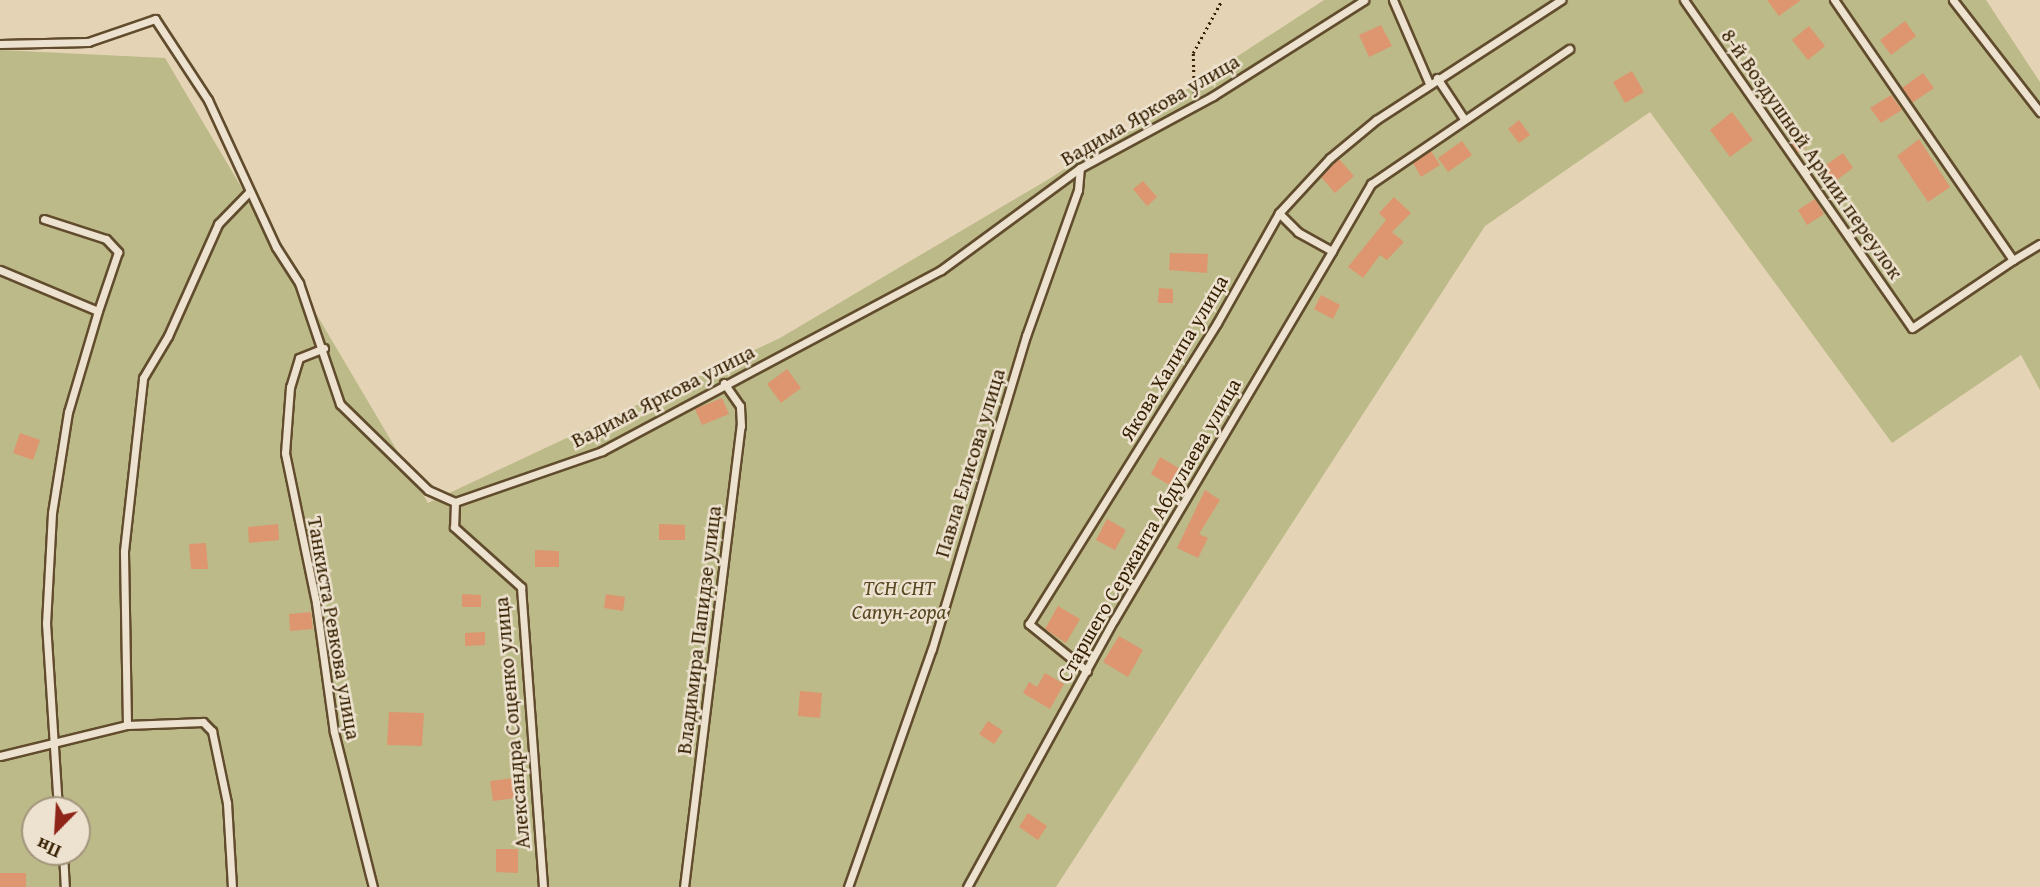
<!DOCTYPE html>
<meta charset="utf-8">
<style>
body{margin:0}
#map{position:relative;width:2040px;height:887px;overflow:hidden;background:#e4d3b5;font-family:"Gentium Book Plus",serif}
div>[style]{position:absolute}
.green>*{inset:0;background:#bcba88}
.building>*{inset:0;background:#dd966f}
.path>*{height:2.5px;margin-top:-1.25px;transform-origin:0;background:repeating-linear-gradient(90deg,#351f00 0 2px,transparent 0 5.5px)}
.roads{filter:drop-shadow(2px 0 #614c2d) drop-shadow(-2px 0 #614c2d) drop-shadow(0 2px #614c2d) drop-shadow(0 -2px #614c2d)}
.lane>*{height:7px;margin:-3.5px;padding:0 3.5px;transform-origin:3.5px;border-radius:3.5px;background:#ede2cf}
span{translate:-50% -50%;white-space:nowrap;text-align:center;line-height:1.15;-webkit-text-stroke:5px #ede2cf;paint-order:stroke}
.street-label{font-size:21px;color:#351f00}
.park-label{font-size:21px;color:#574622;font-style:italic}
.north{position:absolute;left:21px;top:796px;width:70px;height:70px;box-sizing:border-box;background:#ede2cf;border:2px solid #a3947c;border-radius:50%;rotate:204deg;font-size:19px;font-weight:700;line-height:28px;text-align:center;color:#351f00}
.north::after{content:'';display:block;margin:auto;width:24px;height:32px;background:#8f2418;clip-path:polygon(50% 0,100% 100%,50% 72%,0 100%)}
</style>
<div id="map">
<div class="green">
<i style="clip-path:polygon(evenodd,1324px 0,1986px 0,2040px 82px,2040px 390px,2021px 355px,1892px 443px,1650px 112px,1485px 226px,1056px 887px,0 887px,0 50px,165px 58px,428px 503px,780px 338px,1049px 179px,1324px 0,35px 810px,77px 810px,77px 852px,35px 852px,35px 810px)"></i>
</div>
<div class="building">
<i style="clip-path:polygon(1767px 0,1801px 0,1779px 16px)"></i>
<i style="clip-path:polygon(1905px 21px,1916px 36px,1891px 55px,1880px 40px)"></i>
<i style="clip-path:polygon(1381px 25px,1392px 46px,1369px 57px,1359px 35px)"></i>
<i style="clip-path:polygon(1809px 26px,1825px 46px,1808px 60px,1792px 40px)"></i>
<i style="clip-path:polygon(1632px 71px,1644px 92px,1625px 103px,1613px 82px)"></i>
<i style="clip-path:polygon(1923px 73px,1934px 88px,1912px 103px,1902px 88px)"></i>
<i style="clip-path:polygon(1891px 95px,1902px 110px,1881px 123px,1870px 108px)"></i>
<i style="clip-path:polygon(1732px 112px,1753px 140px,1730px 157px,1710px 130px)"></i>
<i style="clip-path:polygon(1519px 120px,1530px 135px,1519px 143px,1508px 129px)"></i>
<i style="clip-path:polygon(1801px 133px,1810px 144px,1798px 153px,1790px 141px)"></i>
<i style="clip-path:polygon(1919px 139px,1950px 187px,1928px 202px,1897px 156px)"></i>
<i style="clip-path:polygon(1462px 141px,1472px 155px,1448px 172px,1438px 158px)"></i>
<i style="clip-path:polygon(1431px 151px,1440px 165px,1421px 177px,1413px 163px)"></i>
<i style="clip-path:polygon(1843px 153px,1853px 168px,1834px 182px,1823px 167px)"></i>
<i style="clip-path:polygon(1339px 159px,1354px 176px,1335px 193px,1321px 177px)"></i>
<i style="clip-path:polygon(1143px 181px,1157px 197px,1147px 206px,1133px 189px)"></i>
<i style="clip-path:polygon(1394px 197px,1411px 213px,1392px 232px,1404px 242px,1387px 260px,1380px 255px,1363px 278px,1348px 267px,1386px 220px,1379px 213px)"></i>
<i style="clip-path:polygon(1815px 199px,1824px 214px,1807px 225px,1798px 210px)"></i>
<i style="clip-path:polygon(1170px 253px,1208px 254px,1207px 273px,1169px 270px)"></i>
<i style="clip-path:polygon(1159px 288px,1173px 289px,1173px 303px,1158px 303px)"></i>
<i style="clip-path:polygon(1321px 295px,1340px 305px,1333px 319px,1314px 309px)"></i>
<i style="clip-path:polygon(787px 369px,801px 388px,781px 403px,767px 384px)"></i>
<i style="clip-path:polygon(722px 398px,729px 414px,702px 425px,695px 409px)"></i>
<i style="clip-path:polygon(20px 433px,40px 440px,33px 460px,13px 453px)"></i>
<i style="clip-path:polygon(1160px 457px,1180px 469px,1171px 486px,1151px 474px)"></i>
<i style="clip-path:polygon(1205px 490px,1220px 500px,1199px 534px,1208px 538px,1198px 558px,1177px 548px)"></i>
<i style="clip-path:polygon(1107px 519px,1126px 530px,1115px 550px,1096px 540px)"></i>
<i style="clip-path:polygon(278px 524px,279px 540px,249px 543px,248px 527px)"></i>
<i style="clip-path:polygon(659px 524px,685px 525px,685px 540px,659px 540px)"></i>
<i style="clip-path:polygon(206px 543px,208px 569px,191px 569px,189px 544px)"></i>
<i style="clip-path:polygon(535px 550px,559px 551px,559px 567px,535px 567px)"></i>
<i style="clip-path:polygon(462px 594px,481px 595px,481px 607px,462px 607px)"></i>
<i style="clip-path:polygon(606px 594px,625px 597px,623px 611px,604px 608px)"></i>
<i style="clip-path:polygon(1058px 606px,1080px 619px,1066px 643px,1045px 629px)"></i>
<i style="clip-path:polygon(311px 612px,313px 629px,290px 631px,289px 614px)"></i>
<i style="clip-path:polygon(485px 632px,485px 645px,465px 646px,465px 633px)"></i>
<i style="clip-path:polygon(1119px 636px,1143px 650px,1128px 677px,1103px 662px)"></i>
<i style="clip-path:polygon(1045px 673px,1064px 684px,1050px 709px,1023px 693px,1029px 682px,1037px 687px)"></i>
<i style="clip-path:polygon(800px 691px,822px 693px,820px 718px,798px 716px)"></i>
<i style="clip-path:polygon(389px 712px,424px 713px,422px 746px,387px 745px)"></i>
<i style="clip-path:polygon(988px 721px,1003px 731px,994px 744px,979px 734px)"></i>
<i style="clip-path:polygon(522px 777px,524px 797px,493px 801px,490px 781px)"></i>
<i style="clip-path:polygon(1028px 813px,1047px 826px,1038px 840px,1019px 827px)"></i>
<i style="clip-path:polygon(496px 849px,518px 849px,518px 873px,496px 872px)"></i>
<i style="clip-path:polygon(0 873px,26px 873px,26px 887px,0 887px)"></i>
</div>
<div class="path">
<i style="left:1194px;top:94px;width:41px;rotate:-91.4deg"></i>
<i style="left:1193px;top:53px;width:60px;rotate:-61.3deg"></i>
</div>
<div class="roads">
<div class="lane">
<i style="left:1393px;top:0;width:90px;rotate:66.6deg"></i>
<i style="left:1684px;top:0;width:399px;rotate:55.2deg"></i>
<i style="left:1912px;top:328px;width:122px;rotate:-34deg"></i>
<i style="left:2013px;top:260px;width:316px;rotate:-124.5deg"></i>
<i style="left:1953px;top:0;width:142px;rotate:52.2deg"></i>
<i style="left:0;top:44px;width:88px;rotate:-1.3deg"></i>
<i style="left:88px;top:42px;width:71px;rotate:-18.9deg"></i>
<i style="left:155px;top:19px;width:97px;rotate:56.8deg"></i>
<i style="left:208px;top:100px;width:162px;rotate:65.2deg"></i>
<i style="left:276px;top:247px;width:43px;rotate:57.4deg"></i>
<i style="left:299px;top:283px;width:128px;rotate:71.3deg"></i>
<i style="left:340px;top:404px;width:123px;rotate:44.3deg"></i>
<i style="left:428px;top:490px;width:30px;rotate:24deg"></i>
<i style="left:455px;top:502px;width:156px;rotate:-19.1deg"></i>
<i style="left:602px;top:451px;width:384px;rotate:-28.1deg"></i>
<i style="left:941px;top:270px;width:172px;rotate:-36.3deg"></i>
<i style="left:1080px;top:168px;width:151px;rotate:-28.4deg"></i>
<i style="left:1213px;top:96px;width:179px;rotate:-32.4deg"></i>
<i style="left:1437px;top:78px;width:49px;rotate:56.6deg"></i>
<i style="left:44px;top:219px;width:65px;rotate:17.9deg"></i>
<i style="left:106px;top:239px;width:18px;rotate:47deg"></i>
<i style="left:118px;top:252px;width:62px;rotate:108.7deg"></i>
<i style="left:1332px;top:251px;width:78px;rotate:-59.8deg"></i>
<i style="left:1371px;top:184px;width:240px;rotate:-34.3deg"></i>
<i style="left:2013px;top:260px;width:31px;rotate:-31deg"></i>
<i style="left:0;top:270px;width:106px;rotate:22.7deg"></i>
<i style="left:98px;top:311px;width:105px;rotate:106.5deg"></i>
<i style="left:68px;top:412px;width:102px;rotate:99deg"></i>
<i style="left:52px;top:513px;width:110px;rotate:93.1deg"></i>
<i style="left:46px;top:623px;width:187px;rotate:86.3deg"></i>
<i style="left:324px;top:348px;width:27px;rotate:158deg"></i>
<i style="left:299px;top:358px;width:30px;rotate:107deg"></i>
<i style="left:290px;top:387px;width:66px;rotate:94.3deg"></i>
<i style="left:285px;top:453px;width:153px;rotate:78.3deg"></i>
<i style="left:316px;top:603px;width:130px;rotate:82.1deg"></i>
<i style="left:334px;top:732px;width:160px;rotate:75.9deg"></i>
<i style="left:455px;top:502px;width:25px;rotate:92deg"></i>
<i style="left:454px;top:527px;width:90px;rotate:41.8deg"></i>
<i style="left:521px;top:587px;width:301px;rotate:85.8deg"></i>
<i style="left:1087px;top:671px;width:75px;rotate:-141deg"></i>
<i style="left:1029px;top:624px;width:355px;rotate:-58deg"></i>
<i style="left:1217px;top:323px;width:126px;rotate:-60.6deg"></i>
<i style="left:1279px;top:213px;width:75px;rotate:-47.2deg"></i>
<i style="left:1330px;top:158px;width:60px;rotate:-39.6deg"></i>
<i style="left:1376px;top:120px;width:221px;rotate:-33deg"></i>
<i style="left:127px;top:725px;width:174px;rotate:-91deg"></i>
<i style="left:124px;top:551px;width:174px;rotate:-83.7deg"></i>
<i style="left:143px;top:378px;width:49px;rotate:-59.2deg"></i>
<i style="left:168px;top:336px;width:123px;rotate:-65.9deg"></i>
<i style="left:218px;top:224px;width:45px;rotate:-45.9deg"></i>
<i style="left:0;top:756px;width:131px;rotate:-13.7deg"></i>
<i style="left:127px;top:725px;width:76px;rotate:-2.3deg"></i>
<i style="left:203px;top:722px;width:13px;rotate:45deg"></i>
<i style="left:212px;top:731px;width:74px;rotate:78.2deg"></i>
<i style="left:227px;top:803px;width:84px;rotate:86.6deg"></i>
<i style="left:63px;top:852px;width:35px;rotate:87deg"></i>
<i style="left:684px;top:887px;width:465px;rotate:-83deg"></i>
<i style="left:741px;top:426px;width:20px;rotate:-93deg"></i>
<i style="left:740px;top:406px;width:28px;rotate:-125deg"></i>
<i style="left:848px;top:887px;width:252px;rotate:-70.6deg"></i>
<i style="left:932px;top:649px;width:327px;rotate:-73.3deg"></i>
<i style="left:1026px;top:336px;width:155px;rotate:-70.4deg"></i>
<i style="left:1078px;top:190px;width:22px;rotate:-85deg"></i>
<i style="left:967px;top:887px;width:305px;rotate:-61.2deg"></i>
<i style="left:1114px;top:620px;width:429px;rotate:-59.4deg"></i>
<i style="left:1332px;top:251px;width:39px;rotate:-151deg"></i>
<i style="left:1298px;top:232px;width:27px;rotate:-135deg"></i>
</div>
</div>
<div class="street-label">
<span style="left:1150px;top:110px;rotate:-30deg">Вадима Яркова улица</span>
<span style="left:1812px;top:154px;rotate:55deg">8-й Воздушной Армии переулок</span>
<span style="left:1174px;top:358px;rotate:-59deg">Якова Халипа улица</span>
<span style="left:663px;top:396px;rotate:-27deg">Вадима Яркова улица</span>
<span style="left:970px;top:463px;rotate:-73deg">Павла Елисова улица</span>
<span style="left:1149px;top:530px;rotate:-60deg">Старшего Сержанта Абдулаева улица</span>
<span style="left:334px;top:628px;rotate:80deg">Танкиста Ревкова улица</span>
<span style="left:699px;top:630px;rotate:-83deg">Владимира Папидзе улица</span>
<span style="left:512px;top:723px;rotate:-95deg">Александра Соценко улица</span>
</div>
<div class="park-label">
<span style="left:899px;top:600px">ТСН СНТ<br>Сапун-гора</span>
</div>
<div class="north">Пн</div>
</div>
